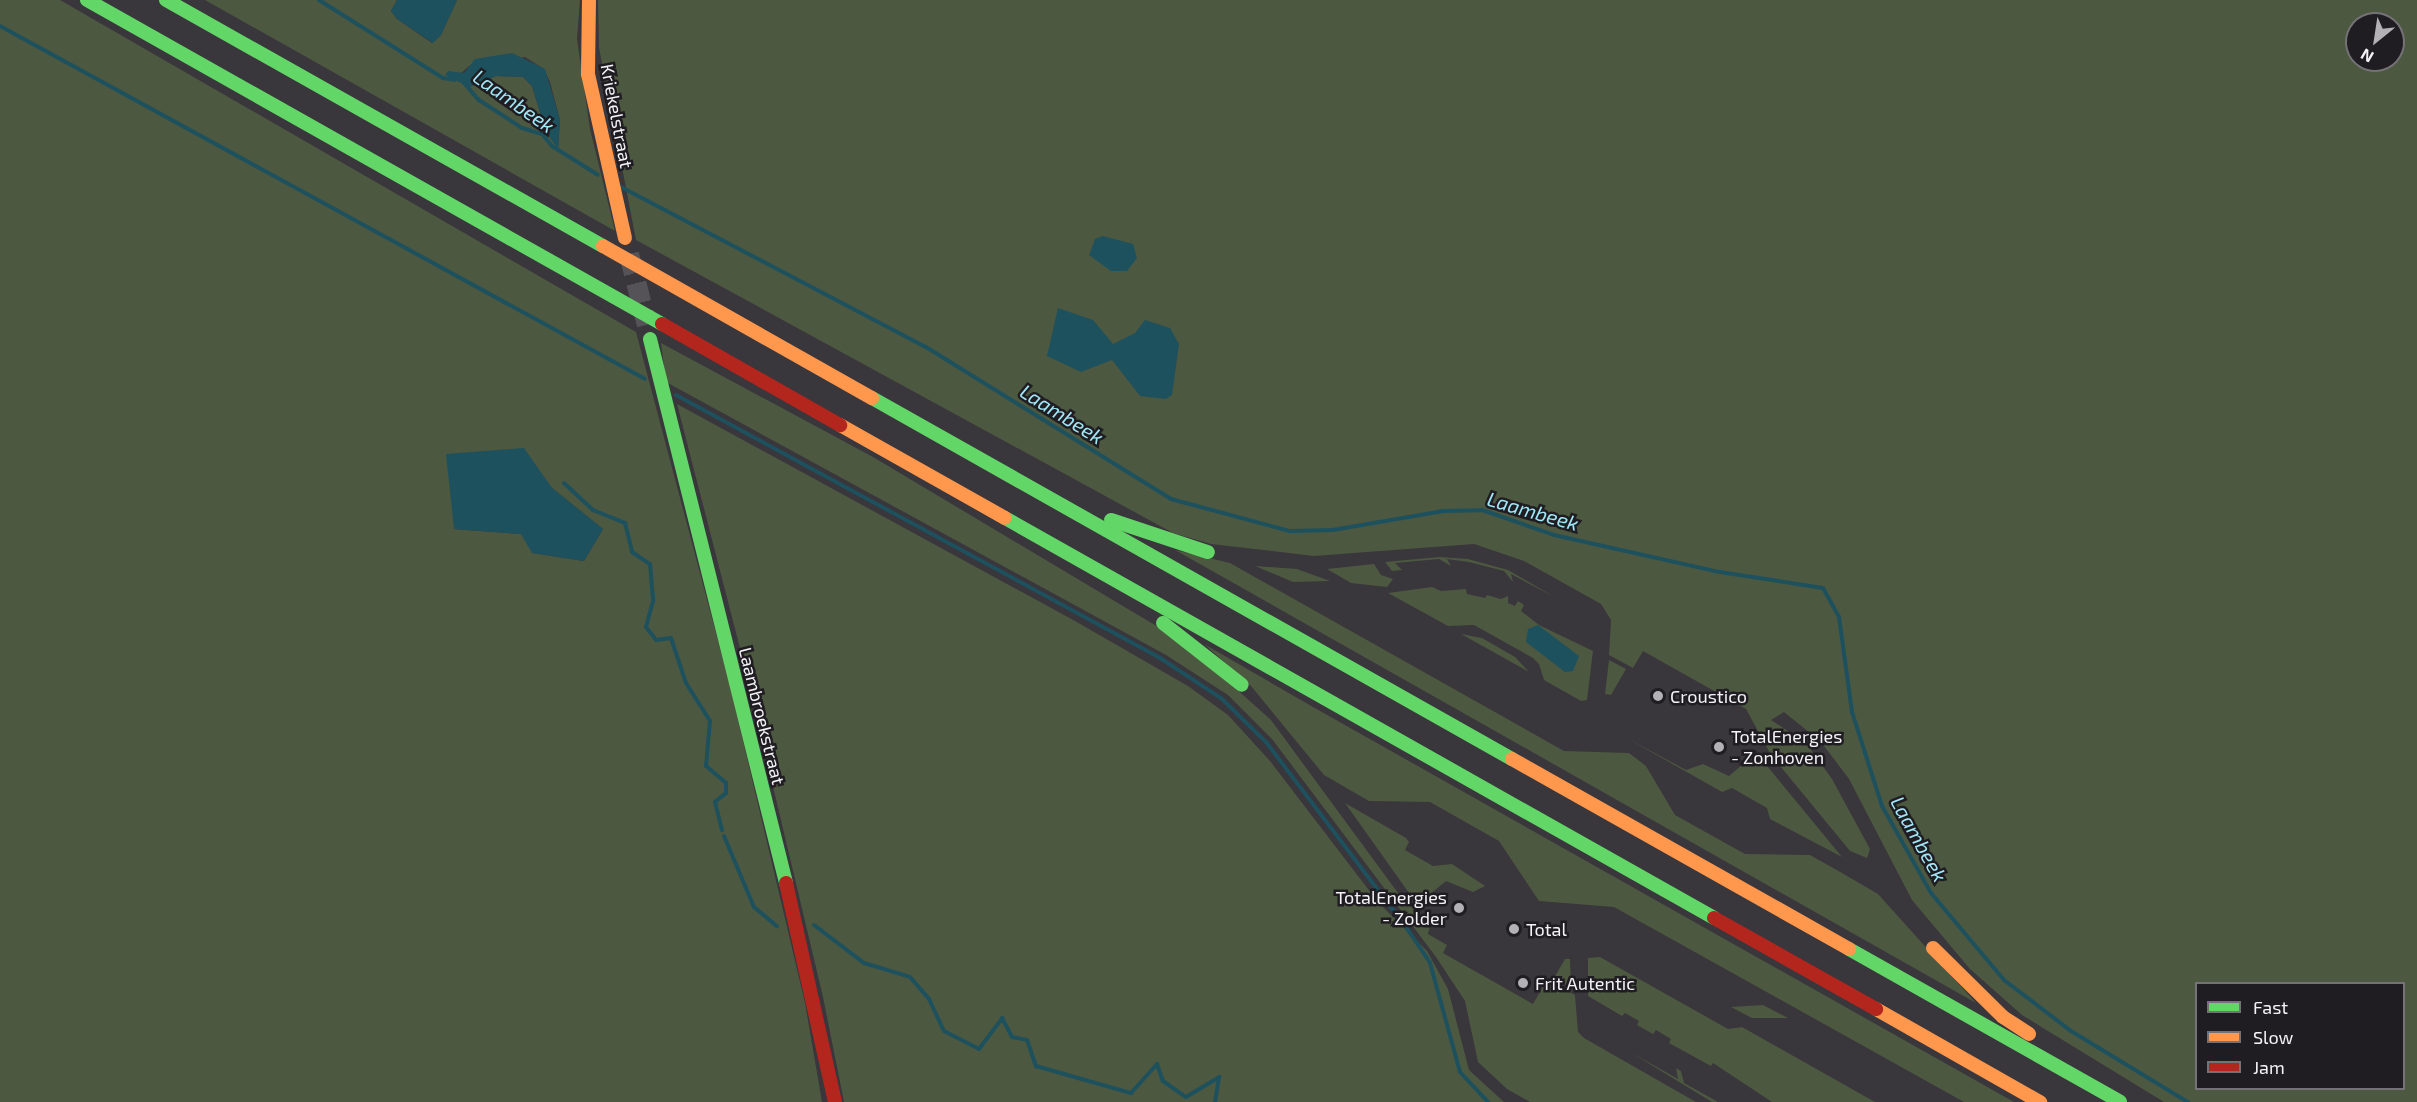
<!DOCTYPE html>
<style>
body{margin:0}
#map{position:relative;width:2417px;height:1102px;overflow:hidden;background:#39363c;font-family:"Exo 2",sans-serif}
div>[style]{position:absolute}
.green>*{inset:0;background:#4d5840}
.water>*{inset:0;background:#1e515e}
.stream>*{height:4px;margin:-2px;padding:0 2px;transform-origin:2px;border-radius:2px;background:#1e515e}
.secondary-tunnel>*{height:20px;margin-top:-10px;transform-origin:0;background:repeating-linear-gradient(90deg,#555258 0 20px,transparent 0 30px)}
.fast>*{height:14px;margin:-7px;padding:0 7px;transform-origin:7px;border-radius:7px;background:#63d668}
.slow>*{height:14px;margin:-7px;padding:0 7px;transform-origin:7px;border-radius:7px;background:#ff974d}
.jam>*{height:14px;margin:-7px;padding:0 7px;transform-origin:7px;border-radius:7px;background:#b3261e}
.dots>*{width:16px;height:16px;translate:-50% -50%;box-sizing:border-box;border:3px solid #1f1d21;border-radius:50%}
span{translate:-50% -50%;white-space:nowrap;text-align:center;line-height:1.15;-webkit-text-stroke:5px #1f1d21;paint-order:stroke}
.street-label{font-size:18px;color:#f4f1f7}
.poi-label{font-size:18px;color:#f4f1f7}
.left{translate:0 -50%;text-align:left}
.right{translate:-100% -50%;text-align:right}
.water-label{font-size:20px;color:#a1e7f8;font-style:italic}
.legend{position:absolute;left:2195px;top:982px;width:210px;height:108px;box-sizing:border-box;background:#1f1d21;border:2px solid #747277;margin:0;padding:8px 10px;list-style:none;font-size:18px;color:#f4f1f7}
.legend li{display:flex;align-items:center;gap:12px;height:30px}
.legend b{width:30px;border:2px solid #747277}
.north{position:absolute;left:2345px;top:12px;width:60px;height:60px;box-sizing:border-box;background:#1f1d21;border:2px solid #747277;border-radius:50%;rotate:210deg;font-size:16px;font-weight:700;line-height:24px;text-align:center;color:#f4f1f7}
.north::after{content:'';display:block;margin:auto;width:21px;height:27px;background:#b3b0b6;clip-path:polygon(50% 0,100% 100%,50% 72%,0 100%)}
</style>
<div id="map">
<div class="green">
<i style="clip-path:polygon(evenodd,0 0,60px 0,636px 332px,730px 686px,805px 1003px,822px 1102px,0 1102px,0 0,523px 449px,552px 488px,603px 529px,584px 561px,533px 553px,521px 534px,454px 529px,523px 449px)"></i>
<i style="clip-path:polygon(evenodd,205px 0,397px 0,391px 11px,397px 19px,432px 43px,441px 35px,457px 0,580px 0,577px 39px,590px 129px,615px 231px,205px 0,525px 57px,544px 69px,550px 82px,560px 120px,558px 148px,546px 132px,532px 86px,523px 77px,496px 76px,469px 87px,455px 73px,459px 75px,469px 66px,525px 57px)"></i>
<i style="clip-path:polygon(evenodd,598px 0,2417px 0,2417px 1102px,2164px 1102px,2022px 1015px,1970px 969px,1912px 900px,1849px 779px,1821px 742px,1784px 712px,1771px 720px,1806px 743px,1832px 779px,1870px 849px,1867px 858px,1850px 851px,1771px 755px,1746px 709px,1643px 651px,1633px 668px,1609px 655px,1611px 620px,1601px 604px,1524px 561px,1474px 544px,1314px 556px,1211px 544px,1173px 533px,636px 240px,599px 48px,598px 0,2357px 24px,2393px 24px,2393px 60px,2357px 60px,2357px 24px,598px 0,2196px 984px,2404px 984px,2404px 1088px,2196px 1088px,2196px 984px)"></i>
<i style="clip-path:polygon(661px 343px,873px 457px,1185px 643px,1271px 720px,1398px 893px,1430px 926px,1428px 934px,1447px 945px,1443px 953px,1533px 1004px,1545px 983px,1556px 985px,1575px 995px,1578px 1032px,1584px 1038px,1696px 1102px,1530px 1102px,1507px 1089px,1478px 1062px,1465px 1001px,1436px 957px,1272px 739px,1228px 695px,1166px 655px,666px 382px)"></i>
<i style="clip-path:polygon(677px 404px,1075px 621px,1188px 686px,1228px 715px,1270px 761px,1378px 902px,1427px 951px,1448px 989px,1469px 1070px,1504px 1102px,844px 1102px,823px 997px,742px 656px)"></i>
<i style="clip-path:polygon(1175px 550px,1230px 563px,1564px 751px,1629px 753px,1646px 766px,1675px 815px,1745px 854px,1810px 855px,1842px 873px,1878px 894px,1976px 1003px)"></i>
<i style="clip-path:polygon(1440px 557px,1468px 559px,1508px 570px,1556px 598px,1511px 574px,1513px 582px,1504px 571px,1469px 562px,1447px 559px,1451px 566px,1439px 559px,1395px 563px,1402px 570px,1392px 571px,1385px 562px)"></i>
<i style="clip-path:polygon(1374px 564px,1381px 575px,1393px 579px,1387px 587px,1351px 583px,1327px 569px)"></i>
<i style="clip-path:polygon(1255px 566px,1297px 569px,1330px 581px,1293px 582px)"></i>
<i style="clip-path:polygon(1432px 587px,1441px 591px,1466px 589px,1467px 594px,1485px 598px,1487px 595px,1501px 599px,1508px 596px,1508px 603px,1515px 606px,1518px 601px,1524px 605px,1521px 611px,1539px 625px,1593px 651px,1587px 700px,1581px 701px,1544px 680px,1539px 664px,1533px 658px,1474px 625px,1448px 626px,1388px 593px)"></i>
<i style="clip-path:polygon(1461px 634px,1482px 638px,1515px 657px,1529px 672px)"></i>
<i style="clip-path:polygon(1204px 644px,1313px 707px,2014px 1102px,1964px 1102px,1614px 907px,1539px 901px,1499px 841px,1430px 802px,1369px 801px,1324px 775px,1251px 686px)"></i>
<i style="clip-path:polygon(1609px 660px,1626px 669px,1611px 695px,1605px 694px)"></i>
<i style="clip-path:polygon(1623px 736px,1686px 770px,1703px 764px,1729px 776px,1749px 759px,1763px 761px,1842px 857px,1770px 819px,1767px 808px,1732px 788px,1722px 792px)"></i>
<i style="clip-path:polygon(1345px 803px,1406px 838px,1409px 842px,1405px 850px,1433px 866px,1452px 864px,1485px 886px,1473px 892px,1446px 881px,1429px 895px,1409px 893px)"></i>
<i style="clip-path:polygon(1600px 957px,1728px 1029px,1742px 1027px,1875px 1102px,1772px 1102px,1713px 1063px,1711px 1066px,1669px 1043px,1671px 1039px,1656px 1030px,1653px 1034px,1637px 1025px,1639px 1021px,1625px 1013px,1622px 1016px,1588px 996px,1588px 958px)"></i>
<i style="clip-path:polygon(1565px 959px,1570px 959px,1571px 988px,1554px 978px)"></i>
<i style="clip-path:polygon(1763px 1005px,1788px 1018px,1752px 1018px,1731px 1007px)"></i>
<i style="clip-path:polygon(1630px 1052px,1678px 1079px,1676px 1068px,1681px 1071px,1684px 1083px,1718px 1102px,1712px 1102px)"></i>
</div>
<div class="water">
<i style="clip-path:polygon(397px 0,457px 0,441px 35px,433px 43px,397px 19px,391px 11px)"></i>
<i style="clip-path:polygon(512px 53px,545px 69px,560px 120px,558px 149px,546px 132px,532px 86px,523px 77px,496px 76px,469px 87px,445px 75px,448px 71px,464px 73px,475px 59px)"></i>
<i style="clip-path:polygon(1103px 236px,1133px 244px,1137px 258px,1127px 271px,1111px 271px,1089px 255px,1095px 239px)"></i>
<i style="clip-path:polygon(1058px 308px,1093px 320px,1113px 344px,1135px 333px,1145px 320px,1170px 328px,1179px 344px,1172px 395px,1166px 399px,1140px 396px,1112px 360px,1081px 372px,1047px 356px)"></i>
<i style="clip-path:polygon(524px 448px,552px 488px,603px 529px,584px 561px,532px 553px,521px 534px,454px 529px,446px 454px)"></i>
<i style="clip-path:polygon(1538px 625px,1579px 656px,1573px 671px,1565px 672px,1526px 642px,1528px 629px)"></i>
</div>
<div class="stream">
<i style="left:319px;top:0;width:146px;rotate:32.2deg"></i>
<i style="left:443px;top:78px;width:12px;rotate:9deg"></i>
<i style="left:0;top:26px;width:735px;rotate:28.69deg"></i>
<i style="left:464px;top:83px;width:23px;rotate:49deg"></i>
<i style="left:479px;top:100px;width:51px;rotate:33.1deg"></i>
<i style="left:522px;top:128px;width:21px;rotate:17deg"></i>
<i style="left:542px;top:134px;width:16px;rotate:50deg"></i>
<i style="left:552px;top:146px;width:54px;rotate:32.2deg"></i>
<i style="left:621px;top:187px;width:344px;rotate:27.7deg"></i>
<i style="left:926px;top:347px;width:288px;rotate:31.8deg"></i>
<i style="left:1171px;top:499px;width:123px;rotate:15.1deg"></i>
<i style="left:1290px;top:531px;width:43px;rotate:-1.3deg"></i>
<i style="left:1333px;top:530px;width:112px;rotate:-9.8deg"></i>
<i style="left:1443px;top:511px;width:39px;rotate:-1deg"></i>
<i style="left:1482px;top:510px;width:76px;rotate:19.1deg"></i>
<i style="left:1554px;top:535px;width:170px;rotate:12.6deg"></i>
<i style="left:1720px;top:572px;width:104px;rotate:8.8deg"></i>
<i style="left:1823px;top:588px;width:33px;rotate:61deg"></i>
<i style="left:1839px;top:617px;width:96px;rotate:82.2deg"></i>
<i style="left:1852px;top:712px;width:99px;rotate:72.3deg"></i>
<i style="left:1882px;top:806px;width:100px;rotate:60.6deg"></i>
<i style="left:1931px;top:893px;width:114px;rotate:50deg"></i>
<i style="left:2004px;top:980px;width:84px;rotate:37.3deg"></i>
<i style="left:2071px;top:1031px;width:137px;rotate:31.3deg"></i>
<i style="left:676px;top:395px;width:551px;rotate:28.52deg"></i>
<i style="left:1160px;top:658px;width:73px;rotate:33.3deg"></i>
<i style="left:1221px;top:698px;width:63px;rotate:44.4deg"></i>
<i style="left:1266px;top:742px;width:236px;rotate:52.9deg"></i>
<i style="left:1408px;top:930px;width:40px;rotate:56deg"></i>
<i style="left:1430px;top:963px;width:113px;rotate:74.6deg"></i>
<i style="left:1460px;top:1072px;width:41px;rotate:47deg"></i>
<i style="left:564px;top:483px;width:40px;rotate:43deg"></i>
<i style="left:593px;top:510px;width:35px;rotate:22deg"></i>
<i style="left:625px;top:523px;width:30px;rotate:76deg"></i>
<i style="left:632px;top:552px;width:22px;rotate:34deg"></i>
<i style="left:650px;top:564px;width:37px;rotate:85deg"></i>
<i style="left:653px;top:601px;width:27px;rotate:105deg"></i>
<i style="left:646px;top:627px;width:16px;rotate:52deg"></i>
<i style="left:656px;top:640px;width:15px;rotate:-8deg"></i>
<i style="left:671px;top:638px;width:47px;rotate:71.6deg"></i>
<i style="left:686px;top:683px;width:45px;rotate:57.7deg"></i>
<i style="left:710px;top:721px;width:45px;rotate:95.1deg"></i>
<i style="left:706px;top:766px;width:26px;rotate:40deg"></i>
<i style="left:726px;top:783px;width:10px;rotate:90deg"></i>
<i style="left:726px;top:793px;width:14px;rotate:141deg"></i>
<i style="left:715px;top:802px;width:29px;rotate:76deg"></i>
<i style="left:724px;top:836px;width:77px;rotate:67.1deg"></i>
<i style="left:754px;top:907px;width:30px;rotate:40deg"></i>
<i style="left:814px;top:925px;width:63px;rotate:37.2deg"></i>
<i style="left:864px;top:963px;width:48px;rotate:16.9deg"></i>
<i style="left:910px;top:977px;width:29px;rotate:49deg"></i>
<i style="left:929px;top:999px;width:35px;rotate:65deg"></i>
<i style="left:944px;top:1031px;width:39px;rotate:27deg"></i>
<i style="left:979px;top:1049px;width:39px;rotate:-53deg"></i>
<i style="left:1002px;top:1018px;width:21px;rotate:62deg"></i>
<i style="left:1012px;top:1037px;width:15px;rotate:11deg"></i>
<i style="left:1027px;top:1040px;width:28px;rotate:71deg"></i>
<i style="left:1036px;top:1066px;width:99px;rotate:15.9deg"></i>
<i style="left:1131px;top:1093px;width:39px;rotate:-48deg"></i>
<i style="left:1157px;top:1064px;width:18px;rotate:71deg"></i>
<i style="left:1163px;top:1081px;width:28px;rotate:35deg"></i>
<i style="left:1186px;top:1097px;width:39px;rotate:-31deg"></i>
<i style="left:1219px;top:1077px;width:25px;rotate:99deg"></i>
</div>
<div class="secondary-tunnel">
<i style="left:629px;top:254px;width:73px;rotate:75.8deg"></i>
</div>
<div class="fast">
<i style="left:87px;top:0;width:660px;rotate:29.4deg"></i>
<i style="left:166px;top:0;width:501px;rotate:29.38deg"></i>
<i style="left:650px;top:339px;width:561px;rotate:75.96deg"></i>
<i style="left:872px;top:398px;width:735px;rotate:29.43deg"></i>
<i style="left:1005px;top:518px;width:814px;rotate:29.43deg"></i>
<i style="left:1111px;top:520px;width:102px;rotate:18.3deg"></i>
<i style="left:1163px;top:623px;width:100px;rotate:38.1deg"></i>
<i style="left:1849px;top:949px;width:311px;rotate:29.4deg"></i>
</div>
<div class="slow">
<i style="left:589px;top:0;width:74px;rotate:90.8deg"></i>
<i style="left:588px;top:74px;width:168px;rotate:77.3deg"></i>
<i style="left:603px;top:246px;width:309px;rotate:29.5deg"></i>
<i style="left:840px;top:425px;width:189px;rotate:29.4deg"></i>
<i style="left:1512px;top:759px;width:387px;rotate:29.4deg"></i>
<i style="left:1933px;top:948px;width:98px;rotate:44.6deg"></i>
<i style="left:2003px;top:1017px;width:31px;rotate:33deg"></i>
<i style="left:1876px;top:1009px;width:189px;rotate:29.6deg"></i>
</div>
<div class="jam">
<i style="left:662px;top:324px;width:205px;rotate:29.6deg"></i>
<i style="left:786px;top:883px;width:224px;rotate:77.4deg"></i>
<i style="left:1714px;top:918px;width:186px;rotate:29.3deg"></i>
</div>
<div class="dots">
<i style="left:1658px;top:696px;background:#b3b0b6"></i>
<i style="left:1719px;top:747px;background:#b3b0b6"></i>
<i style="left:1459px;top:908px;background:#b3b0b6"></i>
<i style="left:1514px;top:929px;background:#b3b0b6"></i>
<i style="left:1523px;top:983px;background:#b3b0b6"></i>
</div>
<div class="street-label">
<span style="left:617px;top:116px;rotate:79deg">Kriekelstraat</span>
<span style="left:762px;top:716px;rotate:76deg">Laambroekstraat</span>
</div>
<div class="poi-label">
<span class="left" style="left:1670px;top:696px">Croustico</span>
<span class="left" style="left:1731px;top:747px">TotalEnergies<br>- Zonhoven</span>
<span class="right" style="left:1447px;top:908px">TotalEnergies<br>- Zolder</span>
<span class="left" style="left:1526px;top:929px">Total</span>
<span class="left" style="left:1535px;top:983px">Frit Autentic</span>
</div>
<div class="water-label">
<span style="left:514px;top:101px;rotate:35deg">Laambeek</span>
<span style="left:1062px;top:414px;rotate:32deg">Laambeek</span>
<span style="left:1533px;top:511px;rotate:16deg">Laambeek</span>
<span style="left:1919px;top:839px;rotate:61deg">Laambeek</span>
</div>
<ul class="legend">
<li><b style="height:8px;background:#63d668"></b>Fast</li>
<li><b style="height:8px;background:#ff974d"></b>Slow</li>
<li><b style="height:8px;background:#b3261e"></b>Jam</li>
</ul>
<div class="north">N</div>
</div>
